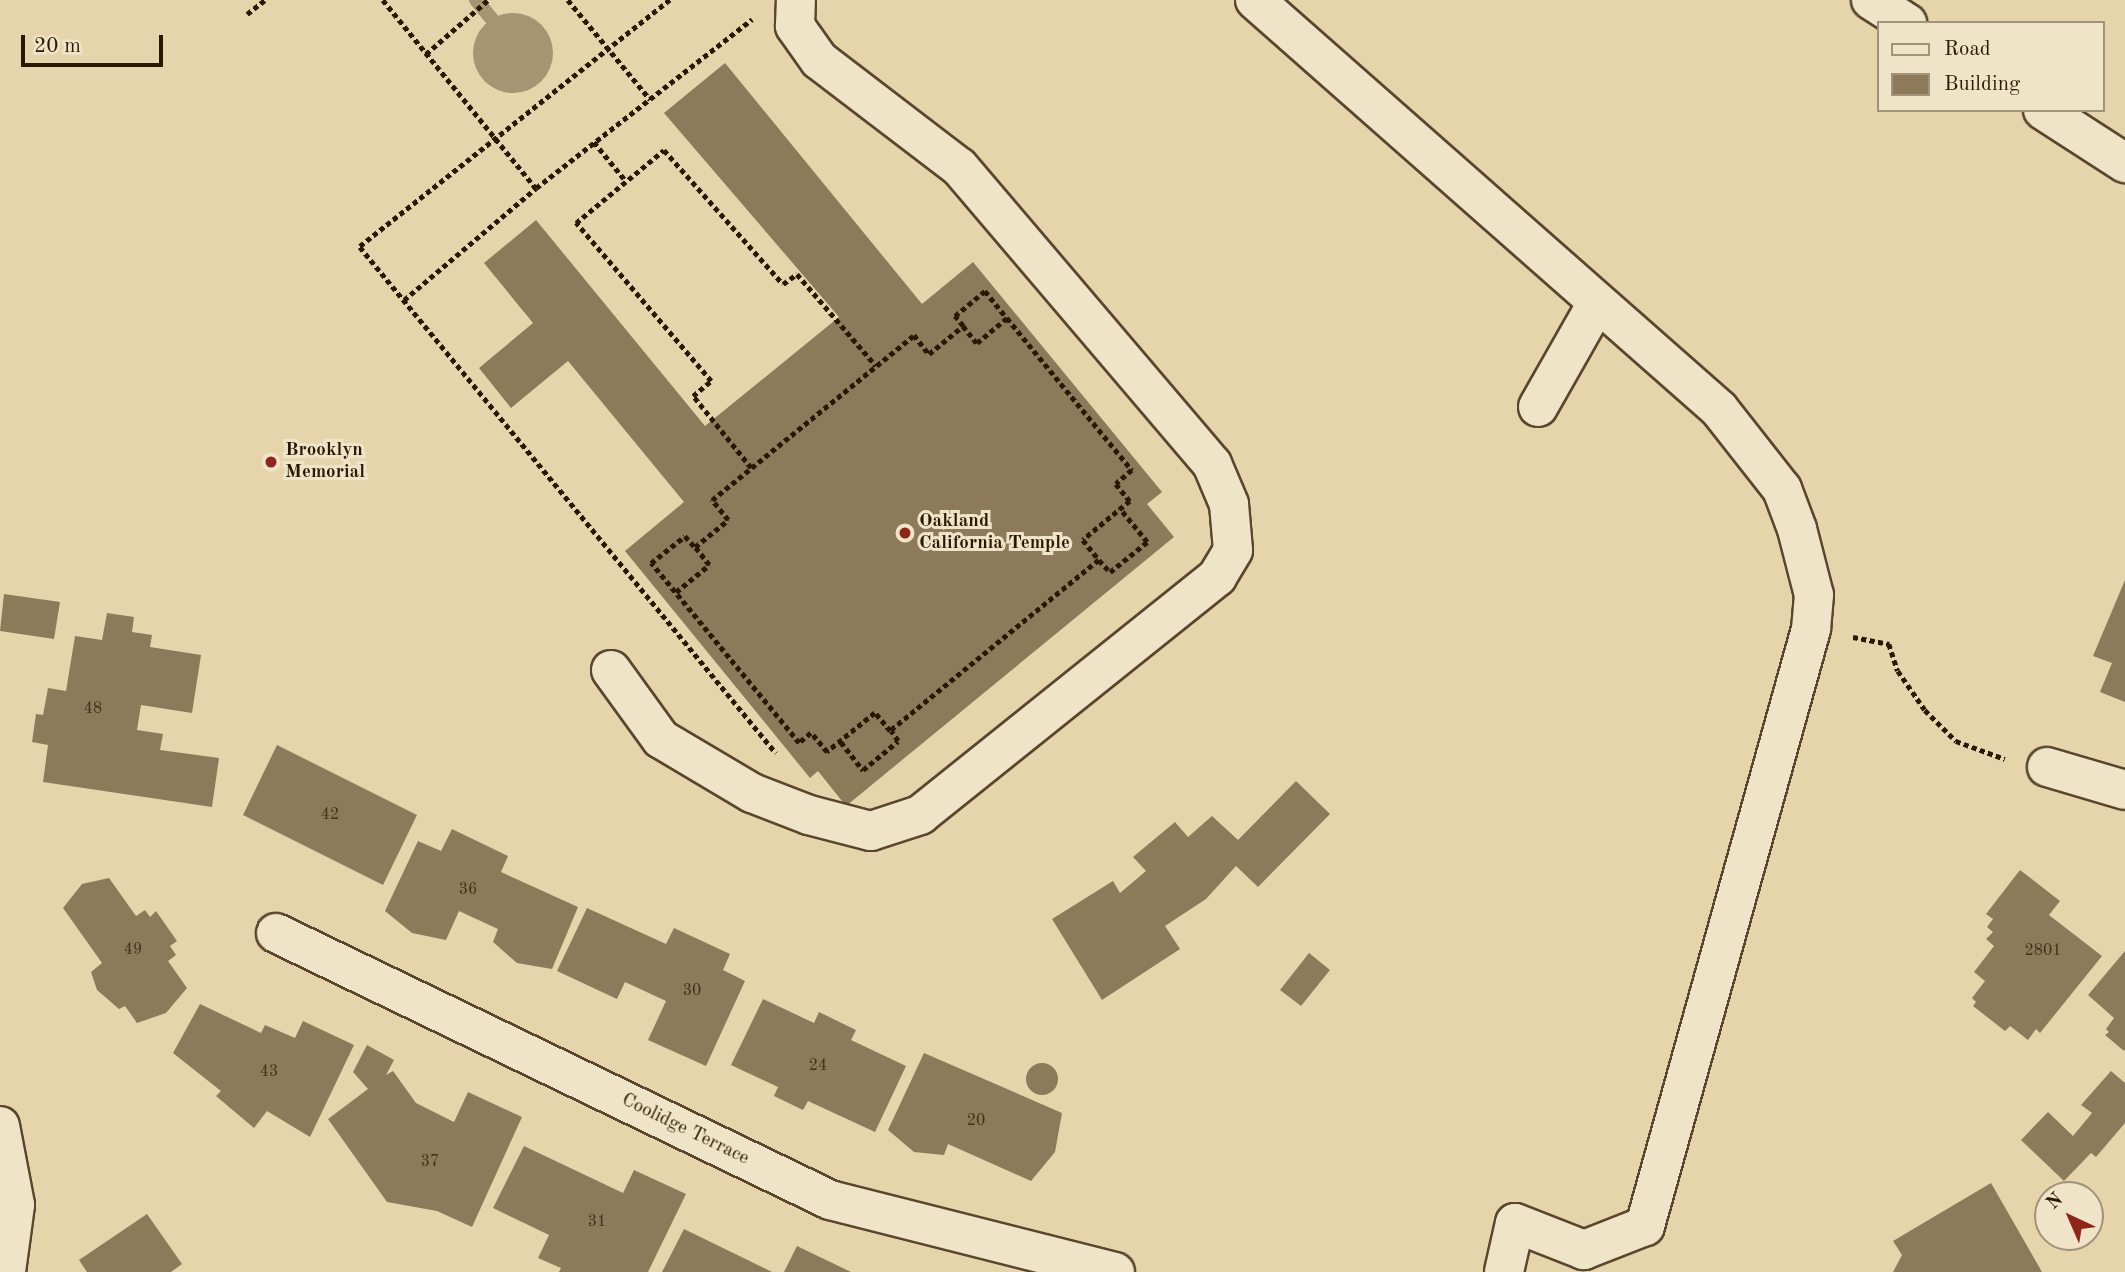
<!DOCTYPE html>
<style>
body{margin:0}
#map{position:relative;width:2125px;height:1272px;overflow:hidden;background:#e6d5ab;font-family:"Old Standard TT",serif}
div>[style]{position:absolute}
.water>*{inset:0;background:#a79473}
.round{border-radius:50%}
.stream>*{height:14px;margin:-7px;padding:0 7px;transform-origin:7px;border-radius:7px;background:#a79473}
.building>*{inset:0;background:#8d7a5b}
.path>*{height:4.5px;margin-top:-2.25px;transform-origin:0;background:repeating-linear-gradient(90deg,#2c1705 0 5px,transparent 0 8.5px)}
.roads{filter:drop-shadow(2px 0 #5a462e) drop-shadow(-2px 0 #5a462e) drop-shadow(0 2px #5a462e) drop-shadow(0 -2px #5a462e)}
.minor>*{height:38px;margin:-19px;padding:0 19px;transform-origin:19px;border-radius:19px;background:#efe4c8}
.dots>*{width:19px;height:19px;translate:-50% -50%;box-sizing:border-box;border:4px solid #efe4c8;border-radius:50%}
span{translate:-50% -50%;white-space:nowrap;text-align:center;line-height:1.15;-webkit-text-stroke:6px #efe4c8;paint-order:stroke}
.number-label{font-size:16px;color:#44301a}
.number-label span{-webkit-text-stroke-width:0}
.poi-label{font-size:19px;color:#2c1705;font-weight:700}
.left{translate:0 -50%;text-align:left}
.street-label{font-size:19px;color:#2c1705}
.legend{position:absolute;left:1877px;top:21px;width:228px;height:91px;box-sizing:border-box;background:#efe4c8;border:2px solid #a1927a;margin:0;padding:9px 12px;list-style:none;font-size:21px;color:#2c1705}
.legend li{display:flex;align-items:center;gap:14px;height:35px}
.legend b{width:35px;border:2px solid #a1927a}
.north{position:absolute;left:2034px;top:1181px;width:70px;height:70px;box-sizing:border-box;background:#efe4c8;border:2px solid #a1927a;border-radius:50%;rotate:316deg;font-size:19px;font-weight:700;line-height:28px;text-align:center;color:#2c1705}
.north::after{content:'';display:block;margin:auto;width:24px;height:32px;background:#8f2418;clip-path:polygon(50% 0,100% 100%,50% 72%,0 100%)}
.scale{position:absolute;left:21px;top:35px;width:142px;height:32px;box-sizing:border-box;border:4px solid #2c1705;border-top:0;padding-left:9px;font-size:21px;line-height:24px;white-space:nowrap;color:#2c1705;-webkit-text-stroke:5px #efe4c8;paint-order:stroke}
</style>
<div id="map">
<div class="water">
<i class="round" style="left:473px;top:13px;width:80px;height:80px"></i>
</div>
<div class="stream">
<i style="left:476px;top:0;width:25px;rotate:50deg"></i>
</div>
<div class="building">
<i style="clip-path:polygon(725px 63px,922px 304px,973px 262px,1162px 492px,1147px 504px,1174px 537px,846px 806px,818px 771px,810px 778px,625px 551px,684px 502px,568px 361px,511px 408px,479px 368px,533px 323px,484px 263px,536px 220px,705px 426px,839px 317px,664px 113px)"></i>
<i style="clip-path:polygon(2125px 580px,2125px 702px,2100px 692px,2112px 663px,2093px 656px)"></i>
<i style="clip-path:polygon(4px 594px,60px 602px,54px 639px,0 631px)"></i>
<i style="clip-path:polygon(107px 613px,134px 617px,132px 632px,152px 635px,150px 647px,201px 655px,192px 713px,141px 705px,137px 730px,163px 734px,160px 750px,219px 758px,212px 807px,43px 782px,48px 745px,32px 742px,36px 714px,43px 715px,48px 688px,66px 691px,75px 636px,102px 640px)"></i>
<i style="clip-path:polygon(277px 745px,417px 815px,383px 885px,243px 815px)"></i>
<i style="clip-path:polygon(1296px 781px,1330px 814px,1258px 887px,1236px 866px,1206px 899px,1165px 926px,1180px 949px,1102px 1000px,1052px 919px,1113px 881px,1120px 893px,1146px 871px,1133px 857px,1175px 822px,1188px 837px,1212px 816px,1238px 840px)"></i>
<i style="clip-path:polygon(452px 829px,508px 856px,501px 872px,578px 907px,552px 969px,517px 963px,493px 942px,498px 929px,459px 911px,446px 940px,412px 933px,385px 911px,418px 841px,441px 851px)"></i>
<i style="clip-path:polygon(2020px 870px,2060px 901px,2049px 915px,2102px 956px,2040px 1033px,2036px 1029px,2028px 1040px,2010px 1026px,2005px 1031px,1973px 1006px,1976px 1002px,1972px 998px,1985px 981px,1974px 972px,1994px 946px,1986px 939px,1993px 932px,1987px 927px,1993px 919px,1986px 914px)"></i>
<i style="clip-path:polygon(109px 878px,136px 916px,145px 910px,150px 917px,156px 911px,177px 941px,170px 946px,176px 955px,168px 961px,187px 988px,166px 1013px,137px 1023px,125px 1006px,119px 1009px,97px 990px,91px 972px,102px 963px,63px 908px,82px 884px)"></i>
<i style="clip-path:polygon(587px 908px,666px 944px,674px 928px,730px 954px,723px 970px,745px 981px,706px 1066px,648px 1040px,666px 1001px,625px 982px,617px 999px,557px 971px)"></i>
<i style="clip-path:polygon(2125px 951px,2125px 1049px,2124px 1051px,2105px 1035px,2109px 1032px,2106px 1029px,2114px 1018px,2088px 995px)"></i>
<i style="clip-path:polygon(1309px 953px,1330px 970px,1301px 1006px,1280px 990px)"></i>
<i style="clip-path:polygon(763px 999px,814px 1023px,819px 1012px,856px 1030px,851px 1040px,906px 1066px,875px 1132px,808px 1101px,803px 1110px,774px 1096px,778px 1087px,731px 1065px)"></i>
<i style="clip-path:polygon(200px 1004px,261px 1033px,265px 1025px,295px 1038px,303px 1021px,354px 1045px,310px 1137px,267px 1111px,254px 1128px,216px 1096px,221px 1091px,173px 1053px)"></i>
<i style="clip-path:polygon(367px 1045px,394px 1060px,386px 1075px,393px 1071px,416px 1103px,454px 1122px,468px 1092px,522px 1117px,472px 1227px,437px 1211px,387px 1202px,328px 1119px,368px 1089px,353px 1072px)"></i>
<i style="clip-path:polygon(924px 1053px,1062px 1113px,1055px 1152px,1031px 1181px,948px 1144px,944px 1155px,914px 1152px,888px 1130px)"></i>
<i class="round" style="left:1026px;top:1063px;width:32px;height:32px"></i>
<i style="clip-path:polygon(2111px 1071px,2125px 1083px,2125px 1123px,2096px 1157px,2091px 1153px,2064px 1181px,2021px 1140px,2048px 1112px,2073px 1136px,2092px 1113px,2081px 1105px)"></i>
<i style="clip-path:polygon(524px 1146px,623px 1193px,634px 1170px,686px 1194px,648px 1272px,559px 1272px,561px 1268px,538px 1258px,549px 1235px,493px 1208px)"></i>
<i style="clip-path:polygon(1991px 1183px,2042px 1272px,1893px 1272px,1902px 1255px,1893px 1241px)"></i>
<i style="clip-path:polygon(147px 1214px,182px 1264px,171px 1272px,87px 1272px,79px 1260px)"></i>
<i style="clip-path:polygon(684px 1229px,772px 1272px,662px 1272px)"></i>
<i style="clip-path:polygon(797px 1246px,851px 1272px,784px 1272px)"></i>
</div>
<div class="path">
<i style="left:383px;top:0;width:242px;rotate:50.9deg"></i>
<i style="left:568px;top:0;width:129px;rotate:50.4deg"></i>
<i style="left:670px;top:0;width:396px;rotate:141.5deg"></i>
<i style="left:360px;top:247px;width:655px;rotate:50.58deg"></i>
<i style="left:247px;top:14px;width:23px;rotate:-38deg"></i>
<i style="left:426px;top:54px;width:82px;rotate:-41.1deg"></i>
<i style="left:594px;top:142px;width:50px;rotate:50.6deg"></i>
<i style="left:404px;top:300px;width:173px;rotate:-40.3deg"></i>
<i style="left:536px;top:188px;width:274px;rotate:-38deg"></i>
<i style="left:963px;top:326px;width:13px;rotate:-129deg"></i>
<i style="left:955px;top:316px;width:39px;rotate:-40deg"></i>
<i style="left:985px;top:291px;width:35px;rotate:51deg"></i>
<i style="left:751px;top:468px;width:92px;rotate:-128.9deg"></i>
<i style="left:693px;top:396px;width:23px;rotate:-40deg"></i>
<i style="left:711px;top:381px;width:208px;rotate:-130.5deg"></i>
<i style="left:576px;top:223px;width:114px;rotate:-39.7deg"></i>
<i style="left:664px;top:150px;width:179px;rotate:48.4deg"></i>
<i style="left:783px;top:284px;width:17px;rotate:-36deg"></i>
<i style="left:797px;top:274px;width:121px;rotate:49.3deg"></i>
<i style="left:1099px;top:560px;width:16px;rotate:47deg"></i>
<i style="left:1110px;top:572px;width:48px;rotate:-39deg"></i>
<i style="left:1147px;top:542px;width:43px;rotate:-129.3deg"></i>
<i style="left:676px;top:592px;width:43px;rotate:-39.3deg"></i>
<i style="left:709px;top:565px;width:23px;rotate:-128deg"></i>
<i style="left:695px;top:547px;width:43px;rotate:-39.3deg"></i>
<i style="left:728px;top:520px;width:26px;rotate:-129deg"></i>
<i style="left:712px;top:500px;width:261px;rotate:-39.2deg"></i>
<i style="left:914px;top:335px;width:24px;rotate:52deg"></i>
<i style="left:929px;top:354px;width:44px;rotate:-39.5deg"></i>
<i style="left:963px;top:326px;width:22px;rotate:51deg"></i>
<i style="left:977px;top:343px;width:39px;rotate:-40deg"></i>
<i style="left:1007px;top:318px;width:197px;rotate:50.6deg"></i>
<i style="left:1132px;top:470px;width:21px;rotate:139deg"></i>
<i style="left:1116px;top:484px;width:22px;rotate:51deg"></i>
<i style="left:1130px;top:501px;width:61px;rotate:140.3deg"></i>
<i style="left:1083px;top:540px;width:26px;rotate:51deg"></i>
<i style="left:1099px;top:560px;width:270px;rotate:140.7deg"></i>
<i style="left:890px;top:731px;width:23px;rotate:-130deg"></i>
<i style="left:875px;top:713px;width:62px;rotate:140.9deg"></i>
<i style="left:827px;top:752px;width:25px;rotate:-130deg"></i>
<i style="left:811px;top:733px;width:16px;rotate:140deg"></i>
<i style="left:799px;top:743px;width:233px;rotate:-129.4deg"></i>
<i style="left:651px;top:563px;width:43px;rotate:-38.5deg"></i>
<i style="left:685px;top:536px;width:15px;rotate:48deg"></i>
<i style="left:1853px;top:637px;width:37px;rotate:11deg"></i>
<i style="left:1889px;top:644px;width:28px;rotate:72deg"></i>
<i style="left:1898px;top:671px;width:47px;rotate:55.3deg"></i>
<i style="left:1925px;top:710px;width:44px;rotate:45deg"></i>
<i style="left:1956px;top:741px;width:52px;rotate:20.2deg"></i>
<i style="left:841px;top:742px;width:36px;rotate:52deg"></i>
<i style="left:863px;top:770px;width:45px;rotate:-39.6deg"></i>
<i style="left:898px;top:741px;width:12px;rotate:-125deg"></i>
</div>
<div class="roads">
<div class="minor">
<i style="left:1255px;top:0;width:619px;rotate:41.4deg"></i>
<i style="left:1719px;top:409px;width:102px;rotate:51.8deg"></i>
<i style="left:1782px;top:489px;width:43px;rotate:69.4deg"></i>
<i style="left:1797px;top:529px;width:68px;rotate:75.6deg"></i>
<i style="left:1814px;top:595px;width:34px;rotate:95deg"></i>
<i style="left:1811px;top:629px;width:620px;rotate:105.54deg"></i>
<i style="left:1645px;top:1226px;width:66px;rotate:158.5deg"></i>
<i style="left:1584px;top:1250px;width:74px;rotate:-158.6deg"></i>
<i style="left:1515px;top:1223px;width:50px;rotate:102.7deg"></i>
<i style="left:1871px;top:0;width:43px;rotate:32.6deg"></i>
<i style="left:2043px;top:110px;width:98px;rotate:32.9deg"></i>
<i style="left:1538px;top:407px;width:120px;rotate:-60.4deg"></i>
<i style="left:611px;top:670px;width:85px;rotate:54.1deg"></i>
<i style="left:661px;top:739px;width:106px;rotate:30.7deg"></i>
<i style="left:752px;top:793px;width:61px;rotate:21.1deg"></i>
<i style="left:809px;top:815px;width:64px;rotate:14.5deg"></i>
<i style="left:871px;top:831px;width:52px;rotate:-18.1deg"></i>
<i style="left:920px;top:815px;width:381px;rotate:-38.7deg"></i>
<i style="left:1217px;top:577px;width:31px;rotate:-59deg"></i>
<i style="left:1233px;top:550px;width:46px;rotate:-95deg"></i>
<i style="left:1229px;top:504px;width:43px;rotate:-113deg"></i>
<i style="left:1212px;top:464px;width:390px;rotate:-130.4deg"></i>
<i style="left:959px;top:167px;width:176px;rotate:-142.6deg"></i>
<i style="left:819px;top:60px;width:42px;rotate:-125.2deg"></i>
<i style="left:795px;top:26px;width:26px;rotate:-88deg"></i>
<i style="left:2047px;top:767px;width:81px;rotate:16.4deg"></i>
<i style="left:276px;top:933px;width:615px;rotate:25.73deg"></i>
<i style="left:830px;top:1200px;width:294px;rotate:14.2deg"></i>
<i style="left:0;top:1126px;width:80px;rotate:79.2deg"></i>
<i style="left:15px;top:1205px;width:68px;rotate:97.7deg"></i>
</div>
</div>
<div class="dots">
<i style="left:271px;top:462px;background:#8f2418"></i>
<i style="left:905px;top:533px;background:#8f2418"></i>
</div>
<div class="number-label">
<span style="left:93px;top:709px">48</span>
<span style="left:330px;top:815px">42</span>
<span style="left:468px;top:890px">36</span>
<span style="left:133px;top:950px">49</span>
<span style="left:2043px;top:951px">2801</span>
<span style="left:692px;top:991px">30</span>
<span style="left:818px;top:1066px">24</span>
<span style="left:269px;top:1072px">43</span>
<span style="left:976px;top:1121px">20</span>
<span style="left:430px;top:1162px">37</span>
<span style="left:597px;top:1222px">31</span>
</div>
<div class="poi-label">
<span class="left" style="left:285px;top:462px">Brooklyn<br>Memorial</span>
<span class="left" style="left:919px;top:533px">Oakland<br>California Temple</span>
</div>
<div class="street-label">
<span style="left:685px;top:1130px;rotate:26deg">Coolidge Terrace</span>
</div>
<ul class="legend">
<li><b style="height:9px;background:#efe4c8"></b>Road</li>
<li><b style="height:19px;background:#8d7a5b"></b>Building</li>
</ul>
<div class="north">N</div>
<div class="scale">20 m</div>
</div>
